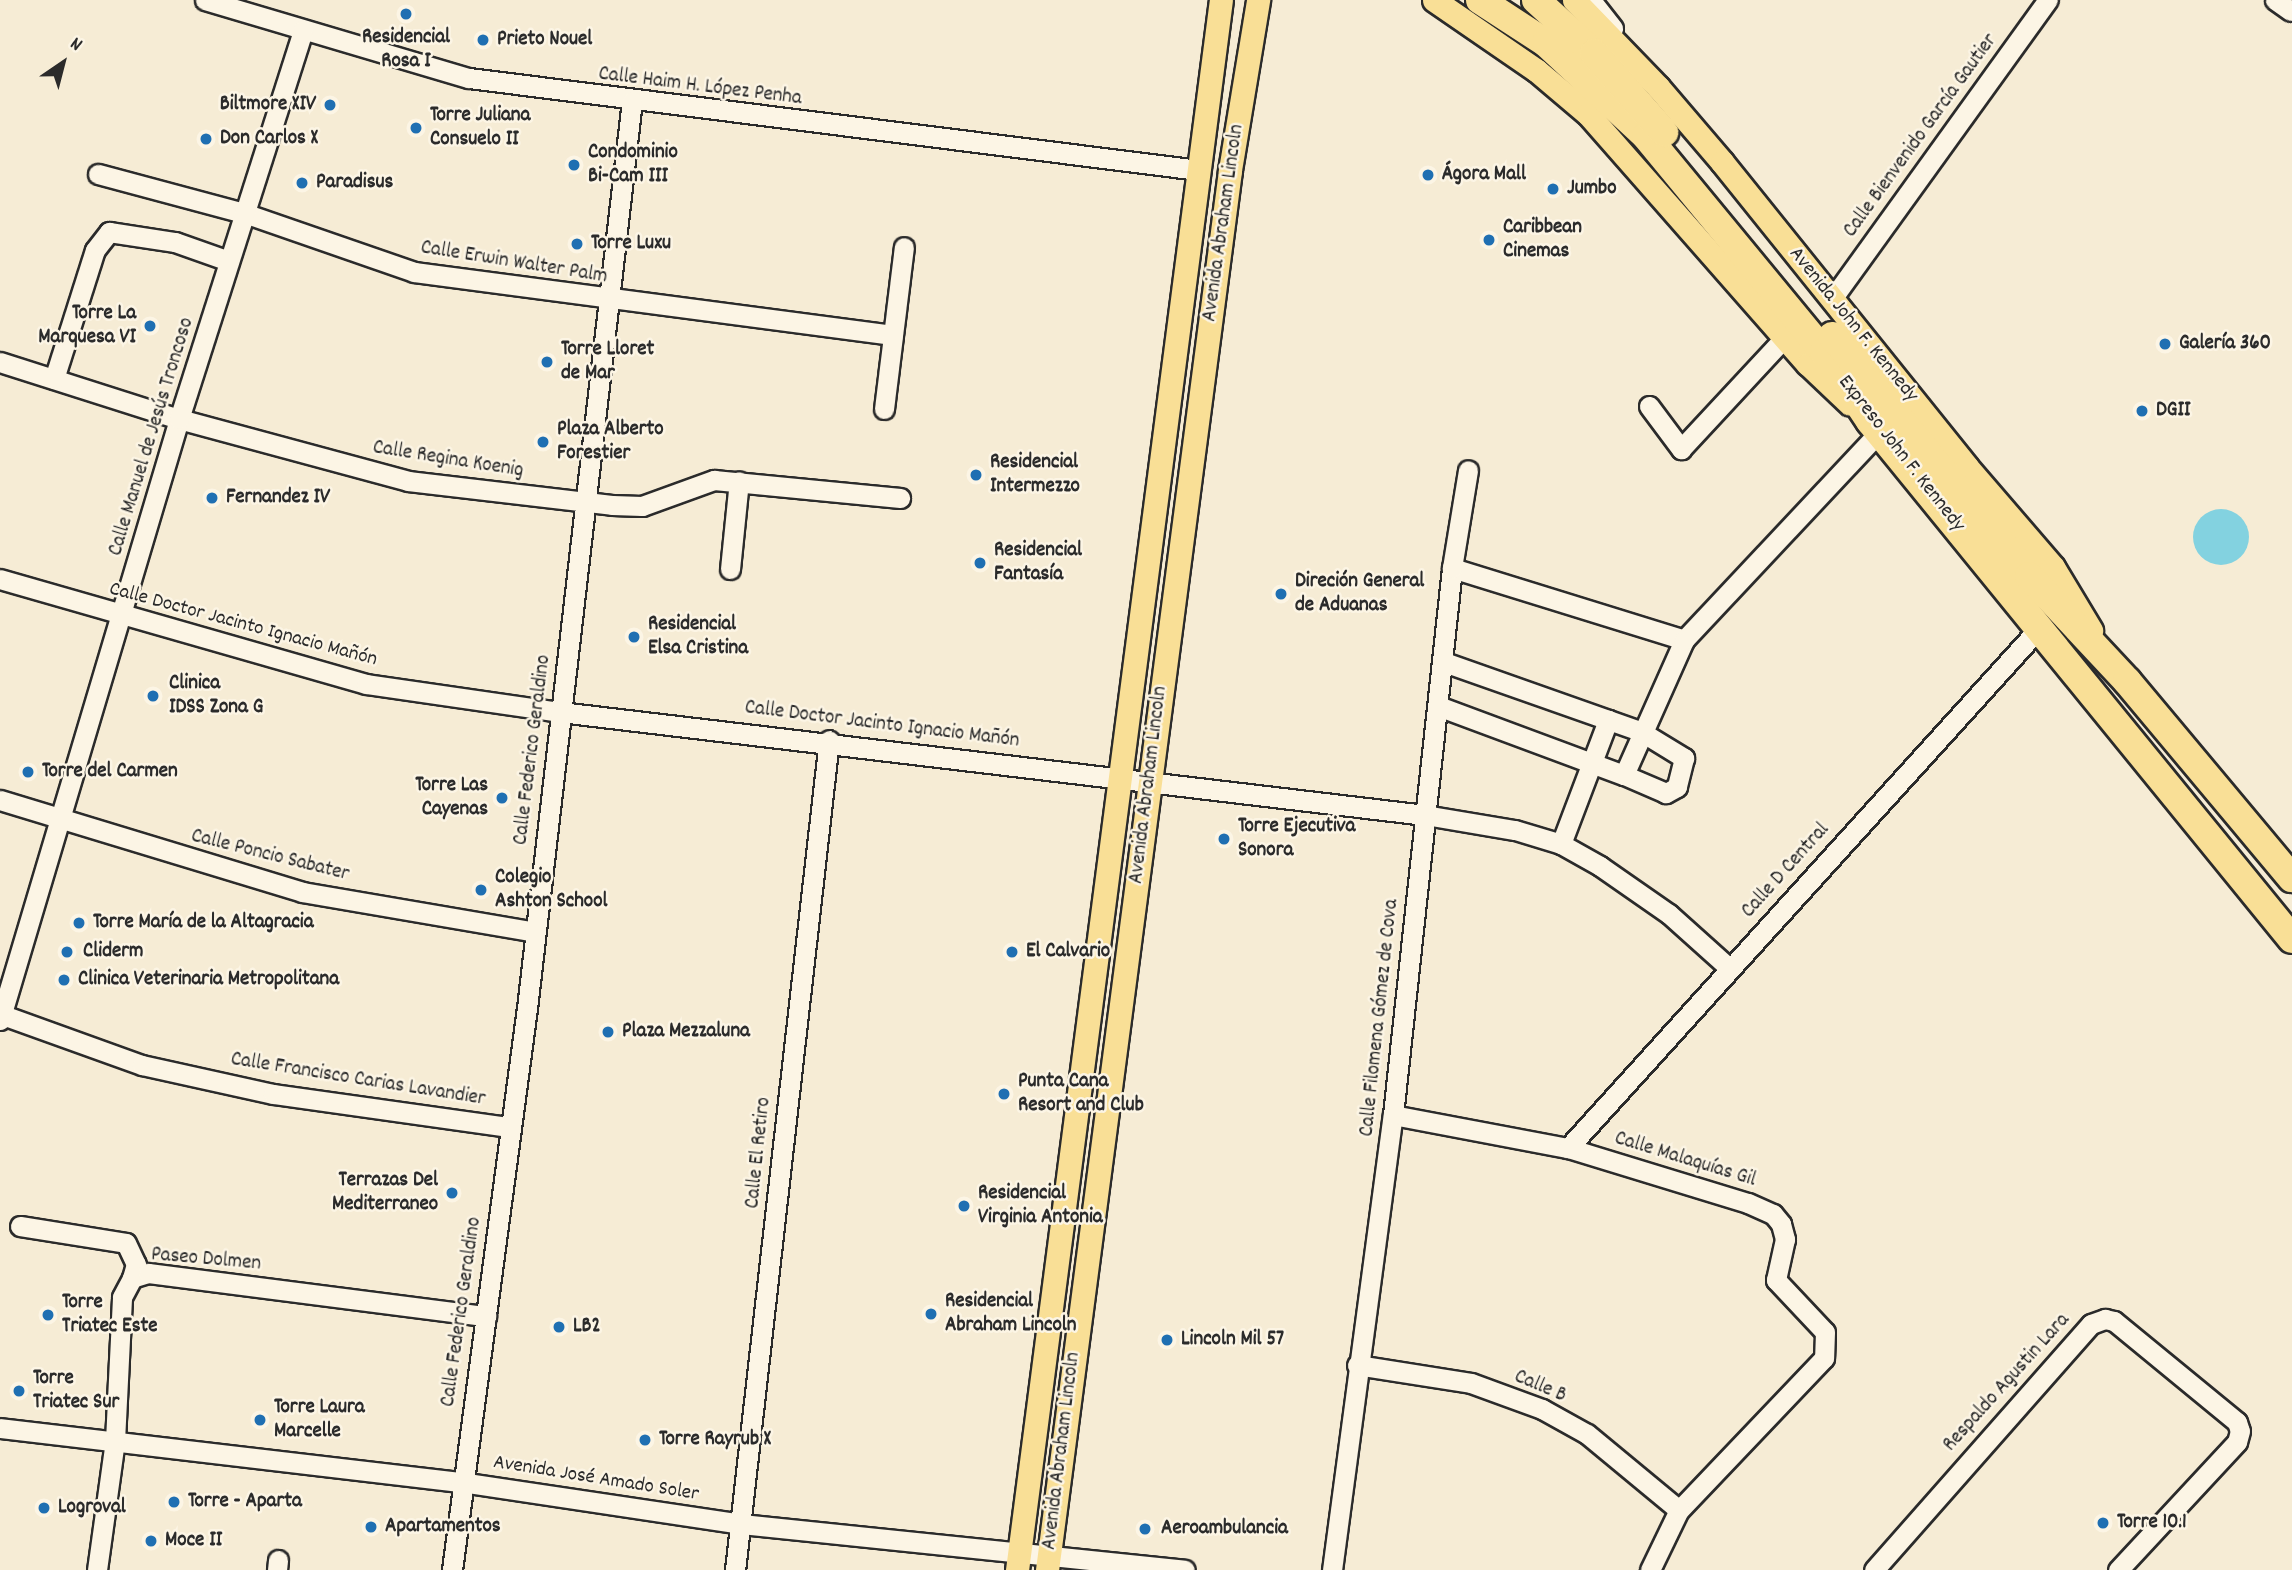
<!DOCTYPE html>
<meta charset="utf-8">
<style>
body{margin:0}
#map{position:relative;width:2292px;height:1570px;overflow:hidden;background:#f6ecd5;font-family:Dekko,sans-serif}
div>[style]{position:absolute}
.water>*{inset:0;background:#83d2e0}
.round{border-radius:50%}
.roads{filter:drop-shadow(2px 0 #2b2b2b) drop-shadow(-2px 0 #2b2b2b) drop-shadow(0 2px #2b2b2b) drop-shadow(0 -2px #2b2b2b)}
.minor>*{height:19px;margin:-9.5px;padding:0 9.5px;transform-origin:9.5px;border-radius:9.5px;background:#fcf5e5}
.major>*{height:23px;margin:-11.5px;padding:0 11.5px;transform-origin:11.5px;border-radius:11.5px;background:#f9df96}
.highway>*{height:28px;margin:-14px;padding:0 14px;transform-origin:14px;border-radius:14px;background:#f9df96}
.dots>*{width:19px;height:19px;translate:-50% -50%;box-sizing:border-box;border:4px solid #fcf5e5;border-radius:50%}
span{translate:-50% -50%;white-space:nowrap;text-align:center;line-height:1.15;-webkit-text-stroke:5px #fcf5e5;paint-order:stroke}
.poi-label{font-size:21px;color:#2b2b2b;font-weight:700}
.left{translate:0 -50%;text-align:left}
.right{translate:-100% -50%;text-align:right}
.street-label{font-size:21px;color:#2b2b2b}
.north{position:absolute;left:28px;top:28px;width:70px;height:70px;-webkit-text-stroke:5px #fcf5e5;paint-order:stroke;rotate:35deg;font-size:19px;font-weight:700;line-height:28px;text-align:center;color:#2b2b2b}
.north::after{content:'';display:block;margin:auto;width:24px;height:32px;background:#2b2b2b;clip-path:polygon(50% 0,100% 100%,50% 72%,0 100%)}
</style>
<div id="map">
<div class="water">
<i class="round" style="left:2193px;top:509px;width:56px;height:56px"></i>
</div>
<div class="roads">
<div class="minor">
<i style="left:205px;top:0;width:275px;rotate:16.5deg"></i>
<i style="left:469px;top:78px;width:735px;rotate:7.19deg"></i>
<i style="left:1591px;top:0;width:36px;rotate:52deg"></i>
<i style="left:2275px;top:0;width:19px;rotate:35deg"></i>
<i style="left:98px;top:174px;width:151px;rotate:15deg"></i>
<i style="left:244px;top:213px;width:180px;rotate:19.1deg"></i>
<i style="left:414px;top:272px;width:483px;rotate:7.5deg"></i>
<i style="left:1832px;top:299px;width:369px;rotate:-54.2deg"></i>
<i style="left:0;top:362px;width:188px;rotate:17.7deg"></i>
<i style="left:179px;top:419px;width:237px;rotate:15.1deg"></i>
<i style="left:408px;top:481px;width:205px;rotate:6.7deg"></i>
<i style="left:612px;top:505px;width:30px;rotate:2deg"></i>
<i style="left:642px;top:506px;width:77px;rotate:-19.9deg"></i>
<i style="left:714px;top:480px;width:187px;rotate:5.5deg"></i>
<i style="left:54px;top:379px;width:135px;rotate:-72.4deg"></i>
<i style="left:95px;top:250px;width:23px;rotate:-52deg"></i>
<i style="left:109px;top:232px;width:67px;rotate:8.6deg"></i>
<i style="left:175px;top:242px;width:57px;rotate:19.4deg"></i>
<i style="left:1649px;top:406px;width:54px;rotate:53.3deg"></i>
<i style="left:1681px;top:449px;width:151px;rotate:-47.1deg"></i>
<i style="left:884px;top:409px;width:163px;rotate:-83deg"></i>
<i style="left:1452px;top:568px;width:243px;rotate:17.2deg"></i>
<i style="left:730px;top:569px;width:88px;rotate:-84.2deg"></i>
<i style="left:0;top:579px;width:381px;rotate:16deg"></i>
<i style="left:366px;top:684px;width:196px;rotate:8.2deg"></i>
<i style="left:560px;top:712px;width:871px;rotate:6.79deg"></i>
<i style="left:1425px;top:815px;width:91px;rotate:9.5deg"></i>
<i style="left:1515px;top:830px;width:48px;rotate:16.9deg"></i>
<i style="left:1561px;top:844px;width:45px;rotate:29.4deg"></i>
<i style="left:1600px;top:866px;width:84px;rotate:34.8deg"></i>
<i style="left:1669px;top:914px;width:79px;rotate:41.9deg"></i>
<i style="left:1444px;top:662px;width:208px;rotate:19.4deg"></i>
<i style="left:1640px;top:731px;width:52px;rotate:31.5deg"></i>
<i style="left:1684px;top:758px;width:30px;rotate:104deg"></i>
<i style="left:1677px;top:787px;width:13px;rotate:151deg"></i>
<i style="left:1666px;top:793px;width:46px;rotate:-156.8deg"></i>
<i style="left:1438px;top:706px;width:198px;rotate:20.4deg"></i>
<i style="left:1624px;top:775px;width:148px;rotate:-66deg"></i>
<i style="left:1684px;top:640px;width:285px;rotate:-46.8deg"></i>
<i style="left:0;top:800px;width:316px;rotate:16.9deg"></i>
<i style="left:302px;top:892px;width:236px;rotate:9.7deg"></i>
<i style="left:1561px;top:844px;width:133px;rotate:-69.2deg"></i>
<i style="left:0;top:1014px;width:151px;rotate:19.8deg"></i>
<i style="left:142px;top:1065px;width:134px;rotate:12.5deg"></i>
<i style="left:273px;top:1094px;width:238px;rotate:8deg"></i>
<i style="left:0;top:1020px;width:627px;rotate:-73.41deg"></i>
<i style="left:179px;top:419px;width:408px;rotate:-72.3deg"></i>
<i style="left:1393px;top:1115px;width:178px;rotate:10.7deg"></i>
<i style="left:1568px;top:1148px;width:188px;rotate:17deg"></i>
<i style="left:1748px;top:1203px;width:27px;rotate:24deg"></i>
<i style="left:1773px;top:1214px;width:13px;rotate:51deg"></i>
<i style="left:1781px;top:1224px;width:16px;rotate:75deg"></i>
<i style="left:1785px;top:1239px;width:42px;rotate:102.4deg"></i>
<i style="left:1776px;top:1280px;width:71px;rotate:46.7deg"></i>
<i style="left:1825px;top:1332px;width:26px;rotate:92deg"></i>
<i style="left:1824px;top:1358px;width:210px;rotate:133.6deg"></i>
<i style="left:1679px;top:1510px;width:67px;rotate:115.8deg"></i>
<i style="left:1568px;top:1148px;width:703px;rotate:-47.82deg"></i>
<i style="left:20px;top:1226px;width:107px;rotate:9.1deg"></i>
<i style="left:126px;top:1243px;width:23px;rotate:65deg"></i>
<i style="left:136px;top:1264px;width:15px;rotate:106deg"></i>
<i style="left:1357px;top:1365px;width:115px;rotate:9deg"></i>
<i style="left:1471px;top:1383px;width:76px;rotate:20.1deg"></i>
<i style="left:1542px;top:1409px;width:51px;rotate:29.1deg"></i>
<i style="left:1587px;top:1434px;width:119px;rotate:39.6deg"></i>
<i style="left:0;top:1428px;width:464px;rotate:6.7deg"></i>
<i style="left:461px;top:1482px;width:283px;rotate:8.5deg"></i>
<i style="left:741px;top:1524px;width:446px;rotate:5.9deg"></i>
<i style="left:97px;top:1570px;width:130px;rotate:-82.1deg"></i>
<i style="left:115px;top:1441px;width:144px;rotate:-87.2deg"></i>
<i style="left:122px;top:1297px;width:21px;rotate:-62deg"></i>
<i style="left:132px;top:1278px;width:17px;rotate:-17deg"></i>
<i style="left:148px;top:1273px;width:341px;rotate:7.3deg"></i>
<i style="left:277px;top:1570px;width:10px;rotate:-84deg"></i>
<i style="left:452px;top:1570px;width:567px;rotate:-82.4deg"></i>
<i style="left:527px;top:1008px;width:913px;rotate:-83.4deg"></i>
<i style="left:735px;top:1570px;width:835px;rotate:-83.54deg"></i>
<i style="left:1332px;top:1570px;width:459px;rotate:-82.4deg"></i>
<i style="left:1393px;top:1115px;width:550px;rotate:-83.84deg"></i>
<i style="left:1452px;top:568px;width:99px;rotate:-80.7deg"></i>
<i style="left:1874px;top:1570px;width:328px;rotate:-48.6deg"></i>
<i style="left:2091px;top:1324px;width:15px;rotate:-20deg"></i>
<i style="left:2105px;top:1319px;width:9px;rotate:13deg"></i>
<i style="left:2114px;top:1321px;width:159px;rotate:39.4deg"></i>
<i style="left:2237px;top:1422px;width:9px;rotate:72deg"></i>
<i style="left:2240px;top:1431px;width:11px;rotate:105deg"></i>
<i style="left:2237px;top:1442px;width:175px;rotate:132.9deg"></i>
</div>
<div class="major">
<i style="left:1434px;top:0;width:124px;rotate:34.5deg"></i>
<i style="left:1536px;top:70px;width:68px;rotate:40.2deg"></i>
<i style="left:1588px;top:114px;width:333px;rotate:48.7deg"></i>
<i style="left:1808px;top:364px;width:57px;rotate:43.6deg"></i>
<i style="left:1574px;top:0;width:121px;rotate:46deg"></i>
<i style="left:1658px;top:87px;width:99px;rotate:49.5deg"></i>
<i style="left:1722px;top:162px;width:391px;rotate:51.2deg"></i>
<i style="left:1967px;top:467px;width:132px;rotate:49.3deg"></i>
<i style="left:2053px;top:567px;width:74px;rotate:58.9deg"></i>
<i style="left:1017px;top:1570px;width:1583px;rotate:-82.6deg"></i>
<i style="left:1047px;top:1570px;width:1412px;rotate:-82.55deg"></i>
<i style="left:1230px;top:170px;width:172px;rotate:-80.6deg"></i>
</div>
<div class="highway">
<i style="left:1480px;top:0;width:79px;rotate:33.1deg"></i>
<i style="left:1546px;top:43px;width:137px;rotate:42.9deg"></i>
<i style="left:1646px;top:136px;width:280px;rotate:50.5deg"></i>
<i style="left:1824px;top:352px;width:83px;rotate:56.3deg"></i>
<i style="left:1870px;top:421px;width:668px;rotate:50.83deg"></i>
<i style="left:1536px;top:0;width:79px;rotate:42.4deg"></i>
<i style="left:1594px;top:53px;width:106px;rotate:48.5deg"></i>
<i style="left:1832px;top:336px;width:310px;rotate:50.6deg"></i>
<i style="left:2029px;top:576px;width:144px;rotate:47deg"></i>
<i style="left:2127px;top:681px;width:257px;rotate:50.1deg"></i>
</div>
</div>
<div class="dots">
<i style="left:406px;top:14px;background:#1f6fb2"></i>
<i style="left:483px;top:40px;background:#1f6fb2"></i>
<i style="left:330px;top:105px;background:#1f6fb2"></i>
<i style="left:416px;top:128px;background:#1f6fb2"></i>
<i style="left:206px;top:139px;background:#1f6fb2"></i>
<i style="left:574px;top:165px;background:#1f6fb2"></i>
<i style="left:1428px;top:175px;background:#1f6fb2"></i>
<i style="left:302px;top:183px;background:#1f6fb2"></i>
<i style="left:1553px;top:189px;background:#1f6fb2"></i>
<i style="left:1489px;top:240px;background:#1f6fb2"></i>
<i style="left:577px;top:244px;background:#1f6fb2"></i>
<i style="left:150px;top:326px;background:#1f6fb2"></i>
<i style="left:2165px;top:344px;background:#1f6fb2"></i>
<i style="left:547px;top:362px;background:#1f6fb2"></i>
<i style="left:2142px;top:411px;background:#1f6fb2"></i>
<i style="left:543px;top:442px;background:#1f6fb2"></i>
<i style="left:976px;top:475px;background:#1f6fb2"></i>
<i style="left:212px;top:498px;background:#1f6fb2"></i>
<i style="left:980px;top:563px;background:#1f6fb2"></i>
<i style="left:1281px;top:594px;background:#1f6fb2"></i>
<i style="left:634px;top:637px;background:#1f6fb2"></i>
<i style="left:153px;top:696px;background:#1f6fb2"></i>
<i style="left:28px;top:772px;background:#1f6fb2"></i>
<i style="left:502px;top:798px;background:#1f6fb2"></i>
<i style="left:1224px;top:839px;background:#1f6fb2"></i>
<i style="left:481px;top:890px;background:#1f6fb2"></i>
<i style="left:79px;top:923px;background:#1f6fb2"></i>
<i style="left:67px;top:952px;background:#1f6fb2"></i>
<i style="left:1012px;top:952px;background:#1f6fb2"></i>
<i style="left:64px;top:980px;background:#1f6fb2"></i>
<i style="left:608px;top:1032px;background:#1f6fb2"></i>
<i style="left:1004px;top:1094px;background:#1f6fb2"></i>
<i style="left:452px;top:1193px;background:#1f6fb2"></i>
<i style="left:964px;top:1206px;background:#1f6fb2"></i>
<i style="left:931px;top:1314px;background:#1f6fb2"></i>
<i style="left:48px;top:1315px;background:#1f6fb2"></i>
<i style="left:559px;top:1327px;background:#1f6fb2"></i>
<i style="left:1167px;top:1340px;background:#1f6fb2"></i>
<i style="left:19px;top:1391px;background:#1f6fb2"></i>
<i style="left:260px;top:1420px;background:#1f6fb2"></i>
<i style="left:645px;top:1440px;background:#1f6fb2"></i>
<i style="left:174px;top:1502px;background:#1f6fb2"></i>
<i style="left:44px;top:1508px;background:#1f6fb2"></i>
<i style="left:2103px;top:1523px;background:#1f6fb2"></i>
<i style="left:371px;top:1527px;background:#1f6fb2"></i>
<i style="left:1145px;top:1529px;background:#1f6fb2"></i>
<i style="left:151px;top:1541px;background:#1f6fb2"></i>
</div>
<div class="poi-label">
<span style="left:406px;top:50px">Residencial<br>Rosa I</span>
<span class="left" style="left:497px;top:40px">Prieto Nouel</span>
<span class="right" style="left:316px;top:105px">Biltmore XIV</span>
<span class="left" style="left:430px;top:128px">Torre Juliana<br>Consuelo II</span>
<span class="left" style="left:220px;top:139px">Don Carlos X</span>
<span class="left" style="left:588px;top:165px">Condominio<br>Bi-Cam III</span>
<span class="left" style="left:1442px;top:175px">Ágora Mall</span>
<span class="left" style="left:316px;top:183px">Paradisus</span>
<span class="left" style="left:1567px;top:189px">Jumbo</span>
<span class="left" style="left:1503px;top:240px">Caribbean<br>Cinemas</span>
<span class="left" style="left:591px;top:244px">Torre Luxu</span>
<span class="right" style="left:136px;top:326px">Torre La<br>Marquesa VI</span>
<span class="left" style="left:2179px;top:344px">Galería 360</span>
<span class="left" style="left:561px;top:362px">Torre Lloret<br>de Mar</span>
<span class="left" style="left:2156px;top:411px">DGII</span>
<span class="left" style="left:557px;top:442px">Plaza Alberto<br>Forestier</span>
<span class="left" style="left:990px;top:475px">Residencial<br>Intermezzo</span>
<span class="left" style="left:226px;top:498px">Fernandez IV</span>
<span class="left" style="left:994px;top:563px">Residencial<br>Fantasía</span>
<span class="left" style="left:1295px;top:594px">Direción General<br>de Aduanas</span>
<span class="left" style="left:648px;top:637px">Residencial<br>Elsa Cristina</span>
<span class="left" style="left:169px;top:696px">Clinica<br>IDSS Zona G</span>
<span class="left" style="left:42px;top:772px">Torre del Carmen</span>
<span class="right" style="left:488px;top:798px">Torre Las<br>Cayenas</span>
<span class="left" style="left:1238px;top:839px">Torre Ejecutiva<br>Sonora</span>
<span class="left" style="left:495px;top:890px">Colegio<br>Ashton School</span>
<span class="left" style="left:93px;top:923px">Torre María de la Altagracia</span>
<span class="left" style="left:83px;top:952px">Cliderm</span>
<span class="left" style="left:1026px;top:952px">El Calvario</span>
<span class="left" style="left:78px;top:980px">Clinica Veterinaria Metropolitana</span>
<span class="left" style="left:622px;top:1032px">Plaza Mezzaluna</span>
<span class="left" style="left:1018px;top:1094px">Punta Cana<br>Resort and Club</span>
<span class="right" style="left:438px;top:1193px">Terrazas Del<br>Mediterraneo</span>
<span class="left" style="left:978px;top:1206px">Residencial<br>Virginia Antonia</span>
<span class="left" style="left:945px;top:1314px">Residencial<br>Abraham Lincoln</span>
<span class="left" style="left:62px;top:1315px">Torre<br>Triatec Este</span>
<span class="left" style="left:573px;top:1327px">LB2</span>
<span class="left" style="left:1181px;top:1340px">Lincoln Mil 57</span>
<span class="left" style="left:33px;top:1391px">Torre<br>Triatec Sur</span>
<span class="left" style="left:274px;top:1420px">Torre Laura<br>Marcelle</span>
<span class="left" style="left:659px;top:1440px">Torre Rayrub X</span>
<span class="left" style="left:188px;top:1502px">Torre - Aparta</span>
<span class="left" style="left:58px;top:1508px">Logroval</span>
<span class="left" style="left:2117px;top:1523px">Torre 10.1</span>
<span class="left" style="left:385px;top:1527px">Apartamentos</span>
<span class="left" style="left:1161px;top:1529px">Aeroambulancia</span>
<span class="left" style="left:165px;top:1541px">Moce II</span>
</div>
<div class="street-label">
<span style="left:700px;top:87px;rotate:7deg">Calle Haim H. López Penha</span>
<span style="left:1921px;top:136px;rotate:-54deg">Calle Bienvenido García Gautier</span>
<span style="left:1224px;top:223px;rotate:-82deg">Avenida Abraham Lincoln</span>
<span style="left:514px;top:263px;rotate:9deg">Calle Erwin Walter Palm</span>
<span style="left:1853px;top:325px;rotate:51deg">Avenida John F. Kennedy</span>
<span style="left:152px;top:437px;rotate:-73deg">Calle Manuel de Jesús Troncoso</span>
<span style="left:1901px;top:454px;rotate:52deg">Expreso John F. Kennedy</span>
<span style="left:448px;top:460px;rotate:9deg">Calle Regina Koenig</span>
<span style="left:243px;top:625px;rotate:15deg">Calle Doctor Jacinto Ignacio Mañón</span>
<span style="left:882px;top:725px;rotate:7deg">Calle Doctor Jacinto Ignacio Mañón</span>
<span style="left:533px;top:750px;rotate:-83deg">Calle Federico Geraldino</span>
<span style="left:1149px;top:785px;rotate:-83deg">Avenida Abraham Lincoln</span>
<span style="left:270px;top:856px;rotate:14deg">Calle Poncio Sabater</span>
<span style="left:1786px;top:871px;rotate:-48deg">Calle D Central</span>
<span style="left:1380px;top:1018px;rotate:-84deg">Calle Filomena Gómez de Cova</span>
<span style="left:358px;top:1080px;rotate:9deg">Calle Francisco Carias Lavandier</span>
<span style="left:759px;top:1153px;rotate:-84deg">Calle El Retiro</span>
<span style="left:1685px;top:1160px;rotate:17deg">Calle Malaquías Gil</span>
<span style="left:206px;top:1260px;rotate:5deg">Paseo Dolmen</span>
<span style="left:462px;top:1312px;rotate:-82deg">Calle Federico Geraldino</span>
<span style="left:2007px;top:1383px;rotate:-48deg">Respaldo Agustin Lara</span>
<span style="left:1540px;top:1387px;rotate:23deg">Calle B</span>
<span style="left:1062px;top:1451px;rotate:-83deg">Avenida Abraham Lincoln</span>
<span style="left:596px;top:1479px;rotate:9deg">Avenida José Amado Soler</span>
</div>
<div class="north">N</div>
</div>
